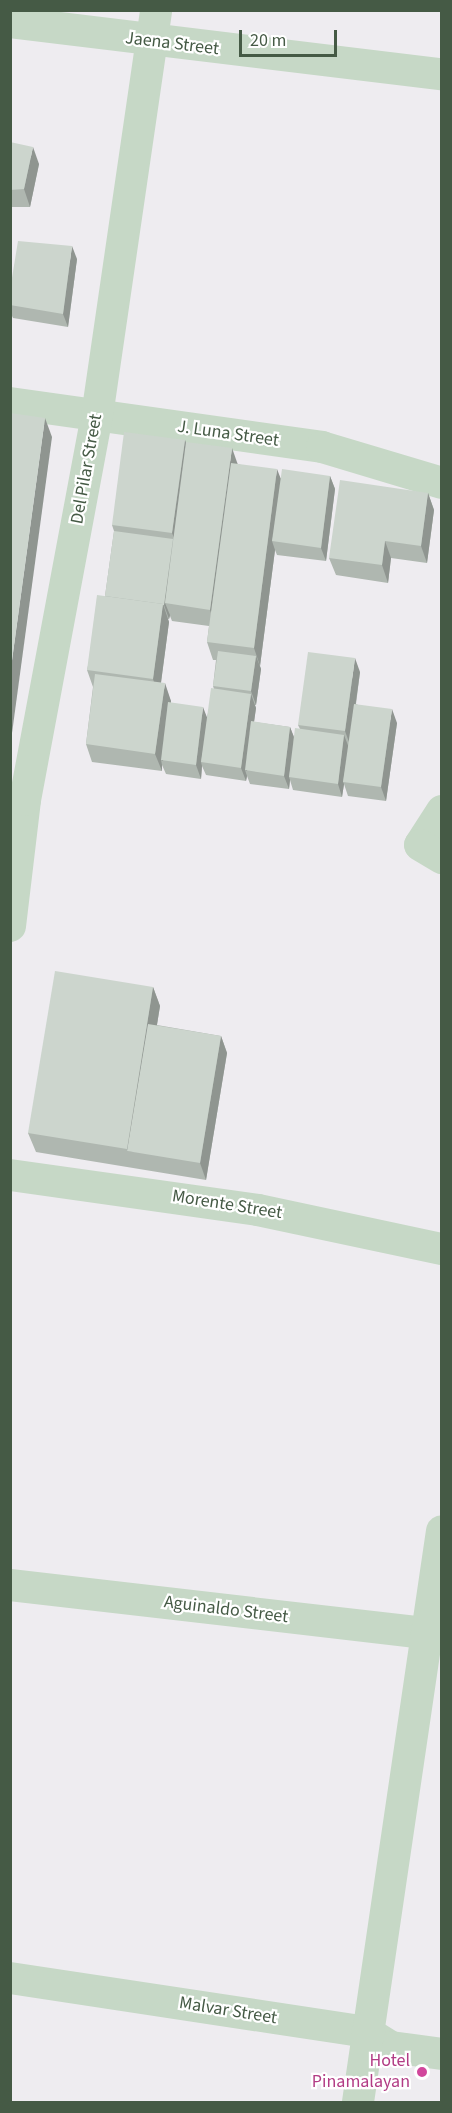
<!DOCTYPE html>
<style>
body{margin:0}
#map{position:relative;width:452px;height:2113px;overflow:hidden;background:#eeecf0;font-family:"Source Sans 3",sans-serif}
div>[style]{position:absolute}
.street>*{height:32px;margin:-16px;padding:0 16px;transform-origin:16px;border-radius:16px;background:#c6d8c6}
.wall>*{inset:0;background:#afb7b0}
.shaded-wall>*{inset:0;background:#8f9590}
.building>*{inset:0;background:#ccd5cd}
.dots>*{width:16px;height:16px;translate:-50% -50%;box-sizing:border-box;border:3px solid #fff;border-radius:50%}
span{translate:-50% -50%;white-space:nowrap;text-align:center;line-height:1.15;-webkit-text-stroke:4.5px #fff;paint-order:stroke}
.street-label{font-size:18px;color:#455a45}
.hotel-label{font-size:18px;color:#b23c85}
.right{translate:-100% -50%;text-align:right}
.frame{position:absolute;inset:0;border:12px solid #455a45;pointer-events:none}
.scale{position:absolute;left:239px;top:30px;width:98px;height:27px;box-sizing:border-box;border:3px solid #455a45;border-top:0;padding-left:8px;font-size:18px;line-height:21px;white-space:nowrap;color:#455a45;-webkit-text-stroke:4px #fff;paint-order:stroke}
</style>
<div id="map">
<div class="street">
<i style="left:10px;top:22px;width:435px;rotate:6.9deg"></i>
<i style="left:10px;top:403px;width:315px;rotate:8deg"></i>
<i style="left:322px;top:447px;width:125px;rotate:16.7deg"></i>
<i style="left:442px;top:811px;width:40px;rotate:122.9deg"></i>
<i style="left:420px;top:845px;width:26px;rotate:31deg"></i>
<i style="left:10px;top:926px;width:127px;rotate:-83.2deg"></i>
<i style="left:25px;top:800px;width:391px;rotate:-79.4deg"></i>
<i style="left:97px;top:416px;width:410px;rotate:-81.7deg"></i>
<i style="left:10px;top:1175px;width:250px;rotate:8deg"></i>
<i style="left:258px;top:1210px;width:188px;rotate:12deg"></i>
<i style="left:10px;top:1585px;width:435px;rotate:6.6deg"></i>
<i style="left:10px;top:1978px;width:361px;rotate:8.6deg"></i>
<i style="left:367px;top:2032px;width:28px;rotate:32deg"></i>
<i style="left:391px;top:2047px;width:51px;rotate:7.8deg"></i>
<i style="left:358px;top:2102px;width:577px;rotate:-81.63deg"></i>
</div>
<div class="wall">
<i style="clip-path:polygon(10px 142px,39px 164px,30px 207px,10px 207px)"></i>
<i style="clip-path:polygon(77px 259px,68px 327px,13px 318px,10px 312px,10px 290px)"></i>
<i style="clip-path:polygon(evenodd,185px 440px,186px 444px,238px 464px,280px 478px,330px 476px,335px 489px,326px 561px,277px 555px,275px 550px,260px 666px,261px 669px,256px 705px,255px 705px,256px 708px,254px 722px,290px 727px,294px 737px,300px 729px,298px 725px,360px 672px,356px 704px,397px 723px,386px 801px,348px 796px,344px 784px,342px 797px,293px 790px,290px 780px,289px 789px,250px 784px,247px 776px,246px 781px,206px 775px,202px 766px,201px 779px,166px 774px,162px 765px,162px 771px,92px 762px,86px 744px,93px 687px,87px 670px,105px 596px,114px 531px,112px 525px,185px 440px,170px 616px,172px 621px,209px 626px,207px 642px,213px 660px,216px 660px,213px 686px,214px 689px,207px 717px,171px 703px,171px 701px,161px 683px,169px 622px,168px 619px,169px 619px,170px 616px)"></i>
<i style="clip-path:polygon(428px 493px,434px 510px,427px 563px,391px 558px,388px 583px,336px 575px,329px 558px)"></i>
<i style="clip-path:polygon(153px 987px,160px 1006px,157px 1025px,221px 1036px,227px 1053px,206px 1180px,36px 1152px,28px 1133px)"></i>
</div>
<div class="shaded-wall">
<i style="clip-path:polygon(33px 147px,39px 164px,30px 207px,24px 189px)"></i>
<i style="clip-path:polygon(72px 246px,77px 259px,68px 327px,63px 314px)"></i>
<i style="clip-path:polygon(45px 418px,52px 437px,10px 748px,10px 675px)"></i>
<i style="clip-path:polygon(185px 440px,191px 457px,179px 550px,172px 533px)"></i>
<i style="clip-path:polygon(232px 448px,238px 465px,216px 627px,210px 610px)"></i>
<i style="clip-path:polygon(277px 469px,284px 487px,272px 541px,275px 550px,260px 666px,254px 648px)"></i>
<i style="clip-path:polygon(330px 476px,335px 489px,326px 561px,321px 548px)"></i>
<i style="clip-path:polygon(428px 493px,434px 510px,427px 563px,421px 546px)"></i>
<i style="clip-path:polygon(173px 539px,165px 603px,170px 615px,169px 619px,164px 605px)"></i>
<i style="clip-path:polygon(385px 541px,391px 558px,388px 583px,382px 565px)"></i>
<i style="clip-path:polygon(163px 604px,169px 622px,159px 697px,153px 679px)"></i>
<i style="clip-path:polygon(256px 656px,261px 669px,256px 705px,251px 691px)"></i>
<i style="clip-path:polygon(355px 658px,360px 672px,350px 745px,345px 731px)"></i>
<i style="clip-path:polygon(165px 683px,171px 701px,163px 761px,161px 760px,162px 765px,162px 771px,155px 754px)"></i>
<i style="clip-path:polygon(251px 694px,256px 708px,247px 771px,245px 770px,247px 776px,246px 781px,241px 768px)"></i>
<i style="clip-path:polygon(203px 707px,208px 720px,201px 762px,202px 766px,201px 779px,196px 765px)"></i>
<i style="clip-path:polygon(392px 709px,397px 723px,386px 801px,381px 787px)"></i>
<i style="clip-path:polygon(290px 727px,295px 740px,289px 777px,290px 780px,289px 789px,284px 776px)"></i>
<i style="clip-path:polygon(344px 735px,349px 748px,343px 782px,344px 784px,342px 797px,338px 784px)"></i>
<i style="clip-path:polygon(153px 987px,160px 1006px,136px 1152px,127px 1151px,127px 1149px)"></i>
<i style="clip-path:polygon(221px 1036px,227px 1053px,206px 1180px,200px 1163px)"></i>
</div>
<div class="building">
<i style="clip-path:polygon(10px 142px,33px 147px,24px 189px,10px 190px)"></i>
<i style="clip-path:polygon(18px 241px,72px 246px,63px 314px,10px 305px,10px 290px)"></i>
<i style="clip-path:polygon(10px 413px,45px 418px,10px 675px)"></i>
<i style="clip-path:polygon(124px 432px,185px 440px,172px 533px,112px 525px)"></i>
<i style="clip-path:polygon(186px 442px,232px 448px,210px 610px,165px 603px)"></i>
<i style="clip-path:polygon(231px 463px,277px 469px,254px 648px,207px 642px)"></i>
<i style="clip-path:polygon(282px 469px,330px 476px,321px 548px,272px 541px)"></i>
<i style="clip-path:polygon(340px 480px,428px 493px,421px 546px,385px 541px,382px 565px,329px 558px)"></i>
<i style="clip-path:polygon(114px 531px,173px 539px,164px 605px,162px 605px,163px 604px,105px 596px)"></i>
<i style="clip-path:polygon(97px 595px,163px 604px,153px 679px,87px 670px)"></i>
<i style="clip-path:polygon(218px 651px,256px 656px,251px 691px,213px 686px)"></i>
<i style="clip-path:polygon(308px 652px,355px 658px,345px 731px,298px 725px)"></i>
<i style="clip-path:polygon(95px 674px,165px 683px,155px 754px,86px 744px)"></i>
<i style="clip-path:polygon(211px 688px,251px 694px,241px 768px,201px 762px)"></i>
<i style="clip-path:polygon(168px 702px,203px 707px,196px 765px,161px 760px)"></i>
<i style="clip-path:polygon(354px 704px,392px 709px,381px 787px,343px 782px)"></i>
<i style="clip-path:polygon(251px 721px,290px 727px,284px 776px,245px 770px)"></i>
<i style="clip-path:polygon(295px 728px,344px 735px,338px 784px,289px 777px)"></i>
<i style="clip-path:polygon(55px 971px,153px 987px,127px 1149px,28px 1133px)"></i>
<i style="clip-path:polygon(148px 1024px,221px 1036px,200px 1163px,127px 1151px)"></i>
</div>
<div class="dots">
<i style="left:422px;top:2072px;background:#d1479c"></i>
</div>
<div class="street-label">
<span style="left:172px;top:44px;rotate:7deg">Jaena Street</span>
<span style="left:228px;top:434px;rotate:8deg">J. Luna Street</span>
<span style="left:87px;top:469px;rotate:-80deg">Del Pilar Street</span>
<span style="left:227px;top:1205px;rotate:9deg">Morente Street</span>
<span style="left:226px;top:1610px;rotate:7deg">Aguinaldo Street</span>
<span style="left:228px;top:2011px;rotate:9deg">Malvar Street</span>
</div>
<div class="hotel-label">
<span class="right" style="left:410px;top:2072px">Hotel<br>Pinamalayan</span>
</div>
<div class="frame"></div>
<div class="scale">20 m</div>
</div>
